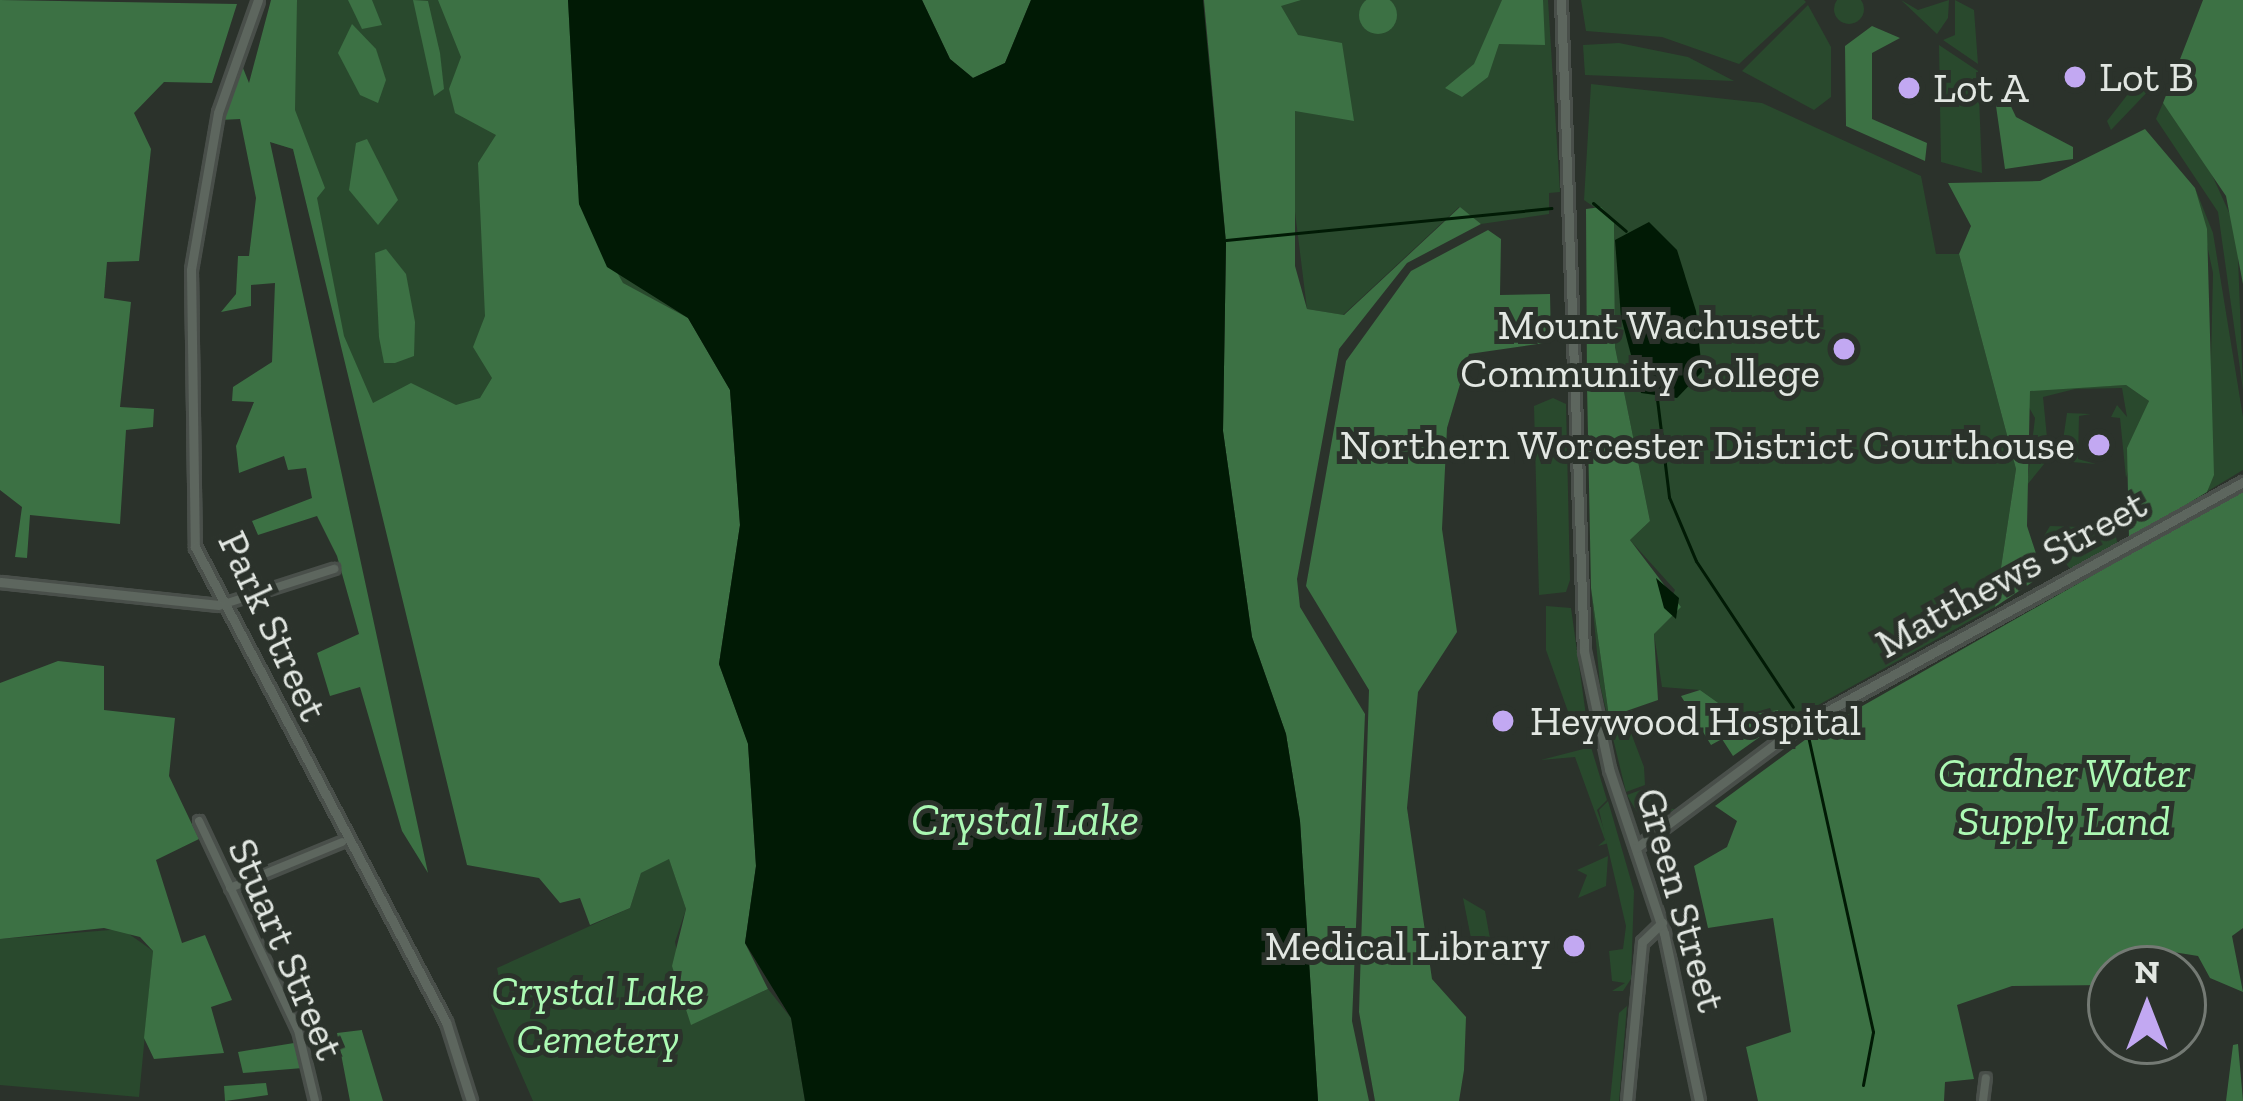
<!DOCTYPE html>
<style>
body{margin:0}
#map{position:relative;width:2243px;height:1101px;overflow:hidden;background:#2b322b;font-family:"Zilla Slab",serif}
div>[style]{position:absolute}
.green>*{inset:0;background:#29492d}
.round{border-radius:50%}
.forest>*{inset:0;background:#3c7144}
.water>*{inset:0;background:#011a05}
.stream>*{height:3px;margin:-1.5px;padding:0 1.5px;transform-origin:1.5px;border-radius:1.5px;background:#011a05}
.roads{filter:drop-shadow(3px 0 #494f4a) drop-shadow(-3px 0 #494f4a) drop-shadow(0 3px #494f4a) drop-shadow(0 -3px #494f4a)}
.minor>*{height:8px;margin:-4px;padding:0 4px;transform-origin:4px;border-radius:4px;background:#5d665e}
.tertiary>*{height:9px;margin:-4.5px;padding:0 4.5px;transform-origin:4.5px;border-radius:4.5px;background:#5d665e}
.dots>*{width:33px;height:33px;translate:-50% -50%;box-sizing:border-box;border:6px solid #2b322b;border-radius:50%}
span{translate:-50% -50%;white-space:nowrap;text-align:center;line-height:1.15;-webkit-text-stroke:10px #2b322b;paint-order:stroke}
.poi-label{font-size:42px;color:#e2e7e2}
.left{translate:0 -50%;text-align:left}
.right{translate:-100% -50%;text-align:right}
.street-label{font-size:42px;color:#e2e7e2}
.park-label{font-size:42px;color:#acfab4;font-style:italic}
.water-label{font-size:45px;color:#aaf8b3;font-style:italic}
.north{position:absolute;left:2087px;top:945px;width:120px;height:120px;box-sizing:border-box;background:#2b322b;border:3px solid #747a74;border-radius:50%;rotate:0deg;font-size:33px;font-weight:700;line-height:48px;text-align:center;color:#e2e7e2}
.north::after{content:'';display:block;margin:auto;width:42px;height:54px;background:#c2a8f2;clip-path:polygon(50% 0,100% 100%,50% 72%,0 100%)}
</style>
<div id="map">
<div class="green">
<i class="round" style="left:1834px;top:-6px;width:30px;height:30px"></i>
<i style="clip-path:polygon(281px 0,568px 0,577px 91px,688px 318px,368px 447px,293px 149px,254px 137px,244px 98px)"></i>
<i style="clip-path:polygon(1204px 0,1548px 0,1560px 192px,1549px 193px,1549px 214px,1481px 224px,1459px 207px,1343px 315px,1307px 309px,1295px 212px,1221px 150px)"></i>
<i style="clip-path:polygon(1581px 0,1804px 0,1806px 2px,1739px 64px,1662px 37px,1586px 31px)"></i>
<i style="clip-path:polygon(1901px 0,1918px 10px,1949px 0,1948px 18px,1937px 34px)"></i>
<i style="clip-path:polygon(1955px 0,1974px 10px,1978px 64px,1943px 40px,1955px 35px)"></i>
<i style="clip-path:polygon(1808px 5px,1831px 47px,1831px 97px,1814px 110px,1742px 71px)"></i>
<i style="clip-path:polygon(1619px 43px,1688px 57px,1734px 81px,1585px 75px,1583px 45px)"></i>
<i style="clip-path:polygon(1939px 45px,1978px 71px,1982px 173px,1941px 162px)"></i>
<i style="clip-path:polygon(2142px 76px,2154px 85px,2111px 130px,2107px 121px)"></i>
<i style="clip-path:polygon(1591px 84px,1762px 103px,1921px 176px,1936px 254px,1959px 254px,2016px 469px,1995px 607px,1793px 719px,1778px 724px,1770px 708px,1738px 717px,1700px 690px,1662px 687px,1654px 634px,1675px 590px,1630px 540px,1650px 521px,1615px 347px,1614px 221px,1584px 200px)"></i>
<i style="clip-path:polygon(2163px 103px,2203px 155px,2237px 230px,2243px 390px,2218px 212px,2156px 119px)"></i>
<i style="clip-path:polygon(2195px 188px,2213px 233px,2243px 417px,2243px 470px,2208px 491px,2213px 273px)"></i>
<i style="clip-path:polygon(2126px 385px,2149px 401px,2126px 478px,2120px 418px,2111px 417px,2117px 405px,2127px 417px,2122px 388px,2075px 389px,2043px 397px,2049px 458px,2027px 485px,2035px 418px,2022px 395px,2030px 390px)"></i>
<i style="clip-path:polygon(1553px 398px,1566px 404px,1570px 580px,1566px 592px,1539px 595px,1534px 406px)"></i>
<i style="clip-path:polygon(2067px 413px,2091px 414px,2079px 416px,2078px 459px,2096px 464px,2060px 461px)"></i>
<i style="clip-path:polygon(2050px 526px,2114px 528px,2118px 546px,2071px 570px,2044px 536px)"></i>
<i style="clip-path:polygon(1591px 588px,1609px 717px,1633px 710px,1625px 717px,1644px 767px,1645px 785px,1626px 792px,1600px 685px)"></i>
<i style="clip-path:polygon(1546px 606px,1571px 608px,1588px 730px,1576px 734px,1546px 650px)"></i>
<i style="clip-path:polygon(1591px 747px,1607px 800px,1597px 810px,1609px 843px,1598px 846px,1605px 840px,1575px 757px,1541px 760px)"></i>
<i style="clip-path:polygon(1646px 788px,1654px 808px,1675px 809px,1645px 826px,1627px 795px)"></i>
<i style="clip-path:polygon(1608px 801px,1634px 891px,1631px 979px,1623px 991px,1612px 991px,1625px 983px,1612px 981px,1609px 951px,1623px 949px,1626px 926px,1599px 810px)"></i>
<i style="clip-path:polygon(1608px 856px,1606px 886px,1578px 898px,1587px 875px,1577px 870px)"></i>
<i style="clip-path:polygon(669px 858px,686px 909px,675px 942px,692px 1024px,768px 989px,791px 1018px,805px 1101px,533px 1101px,491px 1005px,502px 993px,497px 968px,630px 908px,641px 873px)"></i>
<i style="clip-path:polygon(1463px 898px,1485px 911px,1491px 944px,1472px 943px)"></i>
<i style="clip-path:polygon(122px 929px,153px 951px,139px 1097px,0 1085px,0 939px)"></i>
<i style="clip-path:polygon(1627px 1006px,1619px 1101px,1610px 1101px,1619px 1013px)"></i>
</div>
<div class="forest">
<i class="round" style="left:1359px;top:-4px;width:38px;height:38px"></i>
<i style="clip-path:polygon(0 0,237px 4px,212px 83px,164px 82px,134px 113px,151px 149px,139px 261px,107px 262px,104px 298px,131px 302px,120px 407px,154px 409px,153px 427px,126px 430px,120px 524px,30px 515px,27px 558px,15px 557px,22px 507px,0 490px)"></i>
<i style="clip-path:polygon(271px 0,297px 0,295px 110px,325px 188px,317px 198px,344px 336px,373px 403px,411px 383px,456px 405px,480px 398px,492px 378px,473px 347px,485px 316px,478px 163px,496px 135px,455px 113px,449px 89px,461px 57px,438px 0,568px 0,579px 204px,623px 283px,688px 318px,730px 390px,740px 525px,719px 664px,748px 743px,756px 866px,745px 943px,768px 989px,691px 1025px,672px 966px,686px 909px,669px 859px,641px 873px,630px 908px,590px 925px,580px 898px,560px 903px,539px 878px,467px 865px,293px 149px,270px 142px,428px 873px,402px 831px,360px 687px,330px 696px,317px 653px,359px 634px,337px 556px,317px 516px,258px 535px,252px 521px,312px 498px,306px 468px,288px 470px,284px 456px,239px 473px,236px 446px,254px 402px,232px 401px,233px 387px,272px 362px,275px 283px,251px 285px,251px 306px,221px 312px,236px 294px,238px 256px,249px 256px,256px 198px,240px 119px,220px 120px,241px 63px,249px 83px)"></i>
<i style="clip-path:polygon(348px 0,372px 0,382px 25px,362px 29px)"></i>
<i style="clip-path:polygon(413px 0,428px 1px,440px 53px,444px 89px,434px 96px)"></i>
<i style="clip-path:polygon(922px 0,1031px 0,1005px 63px,973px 78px,950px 59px)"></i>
<i style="clip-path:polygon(1204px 0,1301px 0,1281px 6px,1298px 35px,1342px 43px,1354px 121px,1295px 111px,1295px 266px,1307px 309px,1344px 315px,1460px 207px,1481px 224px,1407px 263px,1339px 349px,1297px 579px,1300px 607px,1365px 714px,1352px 1021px,1369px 1101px,1318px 1101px,1300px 821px,1286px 734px,1252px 637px,1223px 431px,1226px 243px)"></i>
<i style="clip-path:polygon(1502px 0,1543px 0,1545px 45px,1499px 44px,1488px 77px,1462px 97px,1445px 88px,1474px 64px)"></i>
<i style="clip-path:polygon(2203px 0,2243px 0,2243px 284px,2226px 196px,2163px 103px)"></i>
<i style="clip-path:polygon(352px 24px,376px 49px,386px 80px,378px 103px,360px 95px,338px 53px)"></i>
<i style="clip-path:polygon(1872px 26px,1900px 38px,1872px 53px,1872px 119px,1927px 143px,1925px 161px,1846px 126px,1845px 46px)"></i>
<i style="clip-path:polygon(2008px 100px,2016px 117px,2073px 147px,2073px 159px,2005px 169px,1996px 106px)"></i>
<i style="clip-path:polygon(2145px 129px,2195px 188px,2207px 229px,2214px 475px,2207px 492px,2129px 539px,2127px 448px,2149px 401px,2126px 385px,2030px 391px,2027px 526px,2043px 575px,1995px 607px,2016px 469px,1959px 254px,1971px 226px,1948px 183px,2040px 181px)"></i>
<i style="clip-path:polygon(367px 139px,398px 200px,378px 225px,349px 190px,356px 143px)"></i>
<i style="clip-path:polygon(1601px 207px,1614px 221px,1615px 347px,1650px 521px,1630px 540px,1681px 607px,1654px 634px,1658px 700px,1609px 717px,1591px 588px,1587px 385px,1586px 209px)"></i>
<i style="clip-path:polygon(1488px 230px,1501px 239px,1500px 295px,1550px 294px,1551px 342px,1469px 354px,1447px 428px,1442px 529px,1457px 632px,1418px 692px,1407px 808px,1432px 979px,1466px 1017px,1464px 1070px,1459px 1101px,1375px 1101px,1359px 1012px,1369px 690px,1306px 586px,1346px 361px,1411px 271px)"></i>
<i style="clip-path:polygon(386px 249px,406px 274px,415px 322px,414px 356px,395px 363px,384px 363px,379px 337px,375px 253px)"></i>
<i style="clip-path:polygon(2243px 490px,2243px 928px,2232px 936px,2243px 992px,2210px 978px,2198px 956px,2167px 951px,2111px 969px,2109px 985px,2012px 986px,1957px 1005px,1974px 1079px,1945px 1082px,1944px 1101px,1758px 1101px,1746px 1047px,1791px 1032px,1773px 918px,1708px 928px,1694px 866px,1727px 847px,1737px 821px,1715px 806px,1813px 734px)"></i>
<i style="clip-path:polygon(58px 661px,104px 666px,104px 710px,175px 718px,169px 776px,199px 839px,156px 860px,182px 943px,205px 935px,232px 1000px,211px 1007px,224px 1053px,154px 1059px,144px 1038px,153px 951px,140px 937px,104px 928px,0 939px,0 683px)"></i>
<i style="clip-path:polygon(1700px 690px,1738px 717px,1778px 710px,1778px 724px,1733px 756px,1722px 739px,1711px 745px,1681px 696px)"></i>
<i style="clip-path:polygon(362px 1030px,362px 1031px,383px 1101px,350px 1101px,337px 1033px)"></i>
<i style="clip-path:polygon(294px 1043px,303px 1068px,243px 1073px,238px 1052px)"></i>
<i style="clip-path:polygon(2238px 1044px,2243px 1101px,2226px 1101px,2233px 1045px)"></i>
<i style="clip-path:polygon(266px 1083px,268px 1095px,225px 1101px,224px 1086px)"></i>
</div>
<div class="water">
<i style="clip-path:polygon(568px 0,922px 0,950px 59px,973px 78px,1005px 63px,1031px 0,1203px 0,1226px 243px,1223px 431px,1252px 637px,1286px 734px,1300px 821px,1318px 1101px,805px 1101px,791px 1018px,745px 943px,756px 866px,748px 744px,719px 664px,740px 525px,730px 390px,688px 318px,607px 267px,579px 204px)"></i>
<i style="clip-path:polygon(1649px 222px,1677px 250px,1696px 311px,1702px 372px,1677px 398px,1641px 393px,1621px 317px,1615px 240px)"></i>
<i style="clip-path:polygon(1656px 578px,1679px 598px,1676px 619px,1664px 608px)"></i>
</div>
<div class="stream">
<i style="left:1593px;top:203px;width:43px;rotate:40.3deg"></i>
<i style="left:1226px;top:240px;width:327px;rotate:-5.6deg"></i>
<i style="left:1657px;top:399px;width:99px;rotate:83deg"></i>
<i style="left:1669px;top:497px;width:69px;rotate:67.1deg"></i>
<i style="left:1696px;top:561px;width:175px;rotate:56.4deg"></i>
<i style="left:1808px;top:736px;width:303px;rotate:77.6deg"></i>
<i style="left:1873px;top:1032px;width:54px;rotate:100.7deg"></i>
</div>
<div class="roads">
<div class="minor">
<i style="left:221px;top:605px;width:119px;rotate:-17.7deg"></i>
<i style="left:199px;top:821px;width:231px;rotate:64.7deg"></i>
<i style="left:298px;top:1030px;width:73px;rotate:76.5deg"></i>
<i style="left:230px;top:888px;width:121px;rotate:-22.3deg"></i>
<i style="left:1983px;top:1101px;width:23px;rotate:-83deg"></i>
</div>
<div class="tertiary">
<i style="left:258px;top:0;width:120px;rotate:109.5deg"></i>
<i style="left:218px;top:113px;width:159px;rotate:99.8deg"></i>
<i style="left:191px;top:270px;width:277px;rotate:89.2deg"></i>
<i style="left:195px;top:547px;width:537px;rotate:62.15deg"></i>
<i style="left:446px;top:1022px;width:83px;rotate:72.4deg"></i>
<i style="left:1561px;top:0;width:651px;rotate:87.98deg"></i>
<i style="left:1584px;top:651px;width:121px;rotate:78deg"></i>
<i style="left:1609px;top:769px;width:173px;rotate:71.5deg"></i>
<i style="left:1664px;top:933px;width:172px;rotate:78.2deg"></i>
<i style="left:0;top:582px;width:220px;rotate:6deg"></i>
<i style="left:1636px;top:848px;width:199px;rotate:-36.8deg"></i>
<i style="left:1795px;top:729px;width:512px;rotate:-28.87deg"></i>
<i style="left:1627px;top:1101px;width:160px;rotate:-84.6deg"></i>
<i style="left:1642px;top:942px;width:28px;rotate:-44deg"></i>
</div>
</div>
<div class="dots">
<i style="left:2075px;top:77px;background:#c2a8f2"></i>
<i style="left:1909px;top:88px;background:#c2a8f2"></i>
<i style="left:1844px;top:349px;background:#c2a8f2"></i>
<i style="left:2099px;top:445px;background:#c2a8f2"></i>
<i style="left:1503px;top:721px;background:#c2a8f2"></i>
<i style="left:1574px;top:946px;background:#c2a8f2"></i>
</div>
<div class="poi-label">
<span class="left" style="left:2099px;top:77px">Lot B</span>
<span class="left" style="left:1933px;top:88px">Lot A</span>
<span class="right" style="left:1820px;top:349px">Mount Wachusett<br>Community College</span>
<span class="right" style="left:2075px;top:445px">Northern Worcester District Courthouse</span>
<span class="left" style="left:1530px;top:721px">Heywood Hospital</span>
<span class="right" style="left:1550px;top:946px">Medical Library</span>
</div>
<div class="street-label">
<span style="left:2011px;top:574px;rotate:-29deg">Matthews Street</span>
<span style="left:273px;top:626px;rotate:65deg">Park Street</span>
<span style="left:1681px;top:900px;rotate:74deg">Green Street</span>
<span style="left:286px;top:949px;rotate:67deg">Stuart Street</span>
</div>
<div class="park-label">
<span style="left:2064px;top:797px">Gardner Water<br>Supply Land</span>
<span style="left:598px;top:1015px">Crystal Lake<br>Cemetery</span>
</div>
<div class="water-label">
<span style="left:1025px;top:821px">Crystal Lake</span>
</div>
<div class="north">N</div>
</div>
